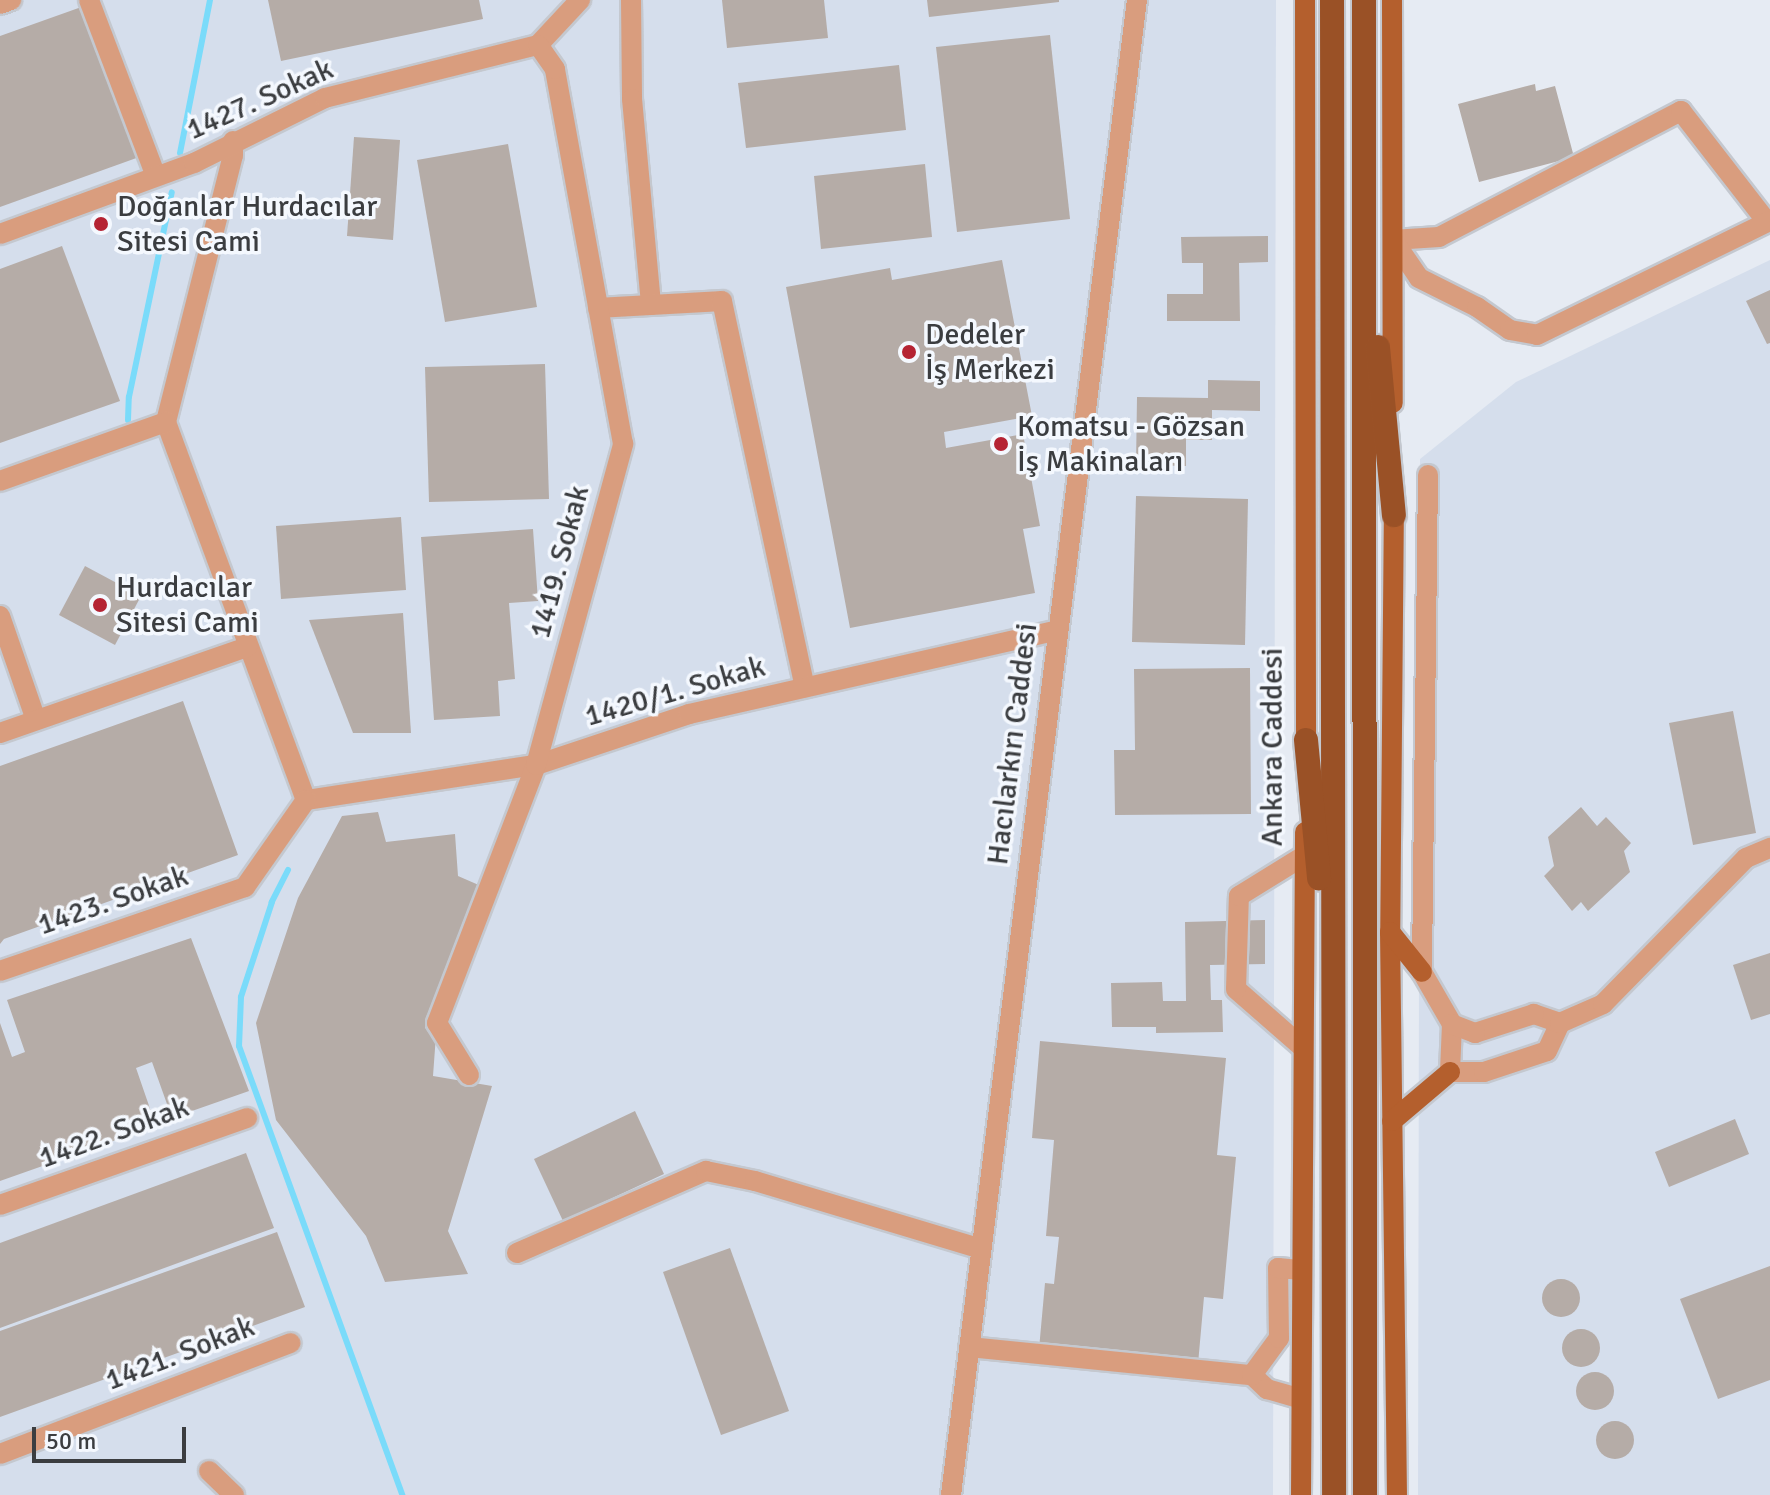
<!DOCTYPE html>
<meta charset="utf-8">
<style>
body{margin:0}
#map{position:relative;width:1770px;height:1495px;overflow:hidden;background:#e6ebf3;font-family:Signika,sans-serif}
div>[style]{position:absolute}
.built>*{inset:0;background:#d5deec}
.stream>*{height:6px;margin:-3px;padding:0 3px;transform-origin:3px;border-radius:3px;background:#7adbfa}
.building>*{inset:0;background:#b5aca7}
.round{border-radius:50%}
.roads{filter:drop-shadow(2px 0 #c4c8cf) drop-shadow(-2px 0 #c4c8cf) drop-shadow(0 2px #c4c8cf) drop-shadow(0 -2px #c4c8cf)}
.minor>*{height:20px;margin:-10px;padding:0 10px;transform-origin:10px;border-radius:10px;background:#d99d7e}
.major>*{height:20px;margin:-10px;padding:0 10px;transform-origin:10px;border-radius:10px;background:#b45f2d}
.highway>*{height:24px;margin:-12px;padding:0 12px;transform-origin:12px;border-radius:12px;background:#9a5126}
.dots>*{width:22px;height:22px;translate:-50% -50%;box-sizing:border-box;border:4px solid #f4f8fe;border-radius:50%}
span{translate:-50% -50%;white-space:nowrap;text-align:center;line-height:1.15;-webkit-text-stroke:7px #f4f8fe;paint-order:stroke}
.street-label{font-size:30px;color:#3b3d40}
.poi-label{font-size:30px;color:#3b3d40}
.left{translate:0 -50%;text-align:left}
.scale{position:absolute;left:32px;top:1427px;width:154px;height:36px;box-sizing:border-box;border:4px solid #3b3d40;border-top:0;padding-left:10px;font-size:24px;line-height:28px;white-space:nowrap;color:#3b3d40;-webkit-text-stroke:6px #f4f8fe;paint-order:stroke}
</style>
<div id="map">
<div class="built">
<i style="clip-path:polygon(0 0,1276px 0,1273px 1495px,0 1495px)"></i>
<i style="clip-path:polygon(1770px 260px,1770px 1495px,1418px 1495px,1420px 459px,1516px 382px)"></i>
</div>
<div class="stream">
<i style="left:180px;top:153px;width:156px;rotate:-78.9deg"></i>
<i style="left:128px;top:420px;width:23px;rotate:-88deg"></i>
<i style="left:129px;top:397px;width:209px;rotate:-78.2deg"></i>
<i style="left:288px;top:870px;width:36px;rotate:117deg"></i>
<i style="left:272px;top:902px;width:100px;rotate:108.1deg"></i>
<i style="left:241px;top:997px;width:49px;rotate:92.3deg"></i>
<i style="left:239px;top:1046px;width:478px;rotate:70deg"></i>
</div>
<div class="building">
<i style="clip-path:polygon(268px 0,479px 0,483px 19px,281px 61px)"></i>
<i style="clip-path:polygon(722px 0,824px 0,828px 38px,727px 48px)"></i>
<i style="clip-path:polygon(927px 0,1059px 0,1059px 2px,929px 17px)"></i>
<i style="clip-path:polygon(87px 5px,142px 156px,0 207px,0 36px)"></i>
<i style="clip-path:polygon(1050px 35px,1070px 219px,957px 232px,936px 47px)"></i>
<i style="clip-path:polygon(899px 65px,906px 130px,746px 148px,738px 83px)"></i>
<i style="clip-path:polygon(1535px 84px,1536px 91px,1555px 86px,1574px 157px,1479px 182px,1458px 104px)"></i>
<i style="clip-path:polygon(354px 137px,400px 140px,393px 240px,347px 236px)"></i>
<i style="clip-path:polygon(508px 144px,537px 307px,445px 322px,417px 160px)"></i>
<i style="clip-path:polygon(925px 164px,932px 237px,821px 249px,814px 176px)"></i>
<i style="clip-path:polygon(1268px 236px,1268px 262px,1239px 263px,1240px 321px,1167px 321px,1167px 294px,1203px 294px,1203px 263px,1182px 263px,1181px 237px)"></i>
<i style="clip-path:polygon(62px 246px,120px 401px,0 443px,0 269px)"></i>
<i style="clip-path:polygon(1002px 260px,1032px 416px,944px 432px,946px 448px,1023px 434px,1040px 526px,1023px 529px,1035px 593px,850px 628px,786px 287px,890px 268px,892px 280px)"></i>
<i style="clip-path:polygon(1770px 290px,1770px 343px,1767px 344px,1746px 301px)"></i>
<i style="clip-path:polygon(545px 364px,549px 499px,429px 502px,425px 367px)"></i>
<i style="clip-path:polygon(1208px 380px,1260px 381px,1260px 411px,1212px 410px,1212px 440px,1186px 440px,1186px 466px,1136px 465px,1137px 397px,1208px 398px)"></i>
<i style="clip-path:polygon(1136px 496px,1248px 499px,1245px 645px,1132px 642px)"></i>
<i style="clip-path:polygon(401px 517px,406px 590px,281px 599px,276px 526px)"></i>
<i style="clip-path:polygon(533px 529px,538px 601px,509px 603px,515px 679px,498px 681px,500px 716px,434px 720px,421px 537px)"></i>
<i style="clip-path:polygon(85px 566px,141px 596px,115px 645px,59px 615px)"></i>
<i style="clip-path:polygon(403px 613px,411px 733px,353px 733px,309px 620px)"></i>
<i style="clip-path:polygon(1250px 668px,1251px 814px,1115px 815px,1114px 750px,1135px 750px,1134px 669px)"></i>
<i style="clip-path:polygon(183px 701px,238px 855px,4px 939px,0 944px,0 766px)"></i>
<i style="clip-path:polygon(1733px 711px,1756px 833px,1693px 845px,1669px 723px)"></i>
<i style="clip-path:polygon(1581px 807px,1597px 826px,1606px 817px,1631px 843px,1624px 851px,1630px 872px,1588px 911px,1581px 902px,1572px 911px,1544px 876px,1554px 866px,1548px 837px)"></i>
<i style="clip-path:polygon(378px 812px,386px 842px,455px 834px,458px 876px,481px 886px,425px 1028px,436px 1035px,433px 1076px,492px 1086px,448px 1231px,468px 1274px,385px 1282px,366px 1236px,276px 1120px,256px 1023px,298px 898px,342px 816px)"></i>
<i style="clip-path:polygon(1265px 920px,1265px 964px,1210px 965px,1211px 1000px,1222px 1000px,1223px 1032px,1156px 1033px,1156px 1027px,1112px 1027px,1111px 983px,1162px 982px,1163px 1001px,1186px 1001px,1185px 922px)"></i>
<i style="clip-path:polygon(191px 938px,249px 1091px,172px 1118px,152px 1062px,136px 1068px,156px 1126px,0 1181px,0 1023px,12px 1057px,25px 1052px,7px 1000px)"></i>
<i style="clip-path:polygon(1770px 953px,1770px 1014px,1751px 1020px,1733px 965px)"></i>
<i style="clip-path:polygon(1040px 1041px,1226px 1058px,1217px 1155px,1236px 1157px,1223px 1299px,1204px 1297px,1198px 1364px,1039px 1349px,1045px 1283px,1054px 1284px,1059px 1237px,1046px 1236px,1054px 1140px,1032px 1138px)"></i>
<i style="clip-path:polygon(635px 1111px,664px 1174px,563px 1221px,534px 1159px)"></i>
<i style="clip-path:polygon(1735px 1119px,1749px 1154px,1669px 1187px,1655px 1152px)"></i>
<i style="clip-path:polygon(246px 1153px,274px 1228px,0 1328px,0 1243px)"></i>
<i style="clip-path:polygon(277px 1232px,305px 1307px,0 1417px,0 1331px)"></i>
<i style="clip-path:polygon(730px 1248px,789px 1411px,721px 1435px,663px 1272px)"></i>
<i style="clip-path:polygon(1770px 1266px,1770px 1380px,1718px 1399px,1680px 1299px)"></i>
<i class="round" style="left:1542px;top:1279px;width:38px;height:38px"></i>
<i class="round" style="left:1562px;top:1329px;width:38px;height:38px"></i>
<i class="round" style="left:1576px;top:1372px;width:38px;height:38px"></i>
<i class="round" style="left:1596px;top:1421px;width:38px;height:38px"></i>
</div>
<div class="roads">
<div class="minor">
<i style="left:89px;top:0;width:188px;rotate:69.2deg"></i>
<i style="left:631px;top:0;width:99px;rotate:89.4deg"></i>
<i style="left:632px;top:99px;width:207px;rotate:84.7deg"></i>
<i style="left:0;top:4px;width:12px;rotate:-20deg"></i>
<i style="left:233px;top:141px;width:14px;rotate:90deg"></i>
<i style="left:233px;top:155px;width:275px;rotate:104.1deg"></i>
<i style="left:166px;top:422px;width:403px;rotate:69.7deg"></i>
<i style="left:0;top:234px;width:207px;rotate:-20.1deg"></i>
<i style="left:194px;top:163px;width:146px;rotate:-26.4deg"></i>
<i style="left:325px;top:98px;width:219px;rotate:-14deg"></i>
<i style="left:538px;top:45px;width:62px;rotate:-47deg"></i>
<i style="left:1393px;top:240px;width:46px;rotate:-3.7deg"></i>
<i style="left:1439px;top:237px;width:273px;rotate:-27.5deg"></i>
<i style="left:1681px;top:111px;width:140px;rotate:52.2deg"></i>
<i style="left:1393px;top:240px;width:46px;rotate:55.6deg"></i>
<i style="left:1419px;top:278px;width:65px;rotate:26.6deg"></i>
<i style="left:1477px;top:307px;width:40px;rotate:34.9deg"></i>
<i style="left:1510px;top:330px;width:27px;rotate:10deg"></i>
<i style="left:1537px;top:335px;width:259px;rotate:-26.1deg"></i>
<i style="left:598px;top:308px;width:124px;rotate:-3.2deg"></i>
<i style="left:722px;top:301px;width:395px;rotate:77.9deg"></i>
<i style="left:1428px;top:475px;width:497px;rotate:90.7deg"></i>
<i style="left:1422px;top:972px;width:60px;rotate:60deg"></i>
<i style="left:1452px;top:1024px;width:48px;rotate:92.4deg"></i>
<i style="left:1450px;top:1072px;width:34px"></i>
<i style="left:1484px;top:1072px;width:66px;rotate:-18.4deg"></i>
<i style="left:1547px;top:1051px;width:31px;rotate:-65deg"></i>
<i style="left:1560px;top:1023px;width:28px;rotate:-161deg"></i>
<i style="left:1534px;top:1014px;width:62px;rotate:162.1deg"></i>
<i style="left:1475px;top:1033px;width:25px;rotate:-159deg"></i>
<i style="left:0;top:481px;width:176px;rotate:-19.6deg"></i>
<i style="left:0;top:616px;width:110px;rotate:70.9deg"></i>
<i style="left:0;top:733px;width:262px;rotate:-19.2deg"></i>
<i style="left:306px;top:800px;width:233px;rotate:-8.7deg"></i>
<i style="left:536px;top:765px;width:161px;rotate:-18.4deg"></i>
<i style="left:689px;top:714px;width:378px;rotate:-12.8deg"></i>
<i style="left:0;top:971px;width:259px;rotate:-18.9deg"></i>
<i style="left:245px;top:887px;width:106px;rotate:-55deg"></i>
<i style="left:1560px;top:1023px;width:47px;rotate:-23.8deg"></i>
<i style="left:1603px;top:1004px;width:204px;rotate:-45.6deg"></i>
<i style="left:1746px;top:858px;width:26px;rotate:-23deg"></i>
<i style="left:1301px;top:1046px;width:86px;rotate:-138.8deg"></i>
<i style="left:1236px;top:989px;width:93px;rotate:-88.2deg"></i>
<i style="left:1239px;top:896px;width:78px;rotate:-31.8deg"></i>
<i style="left:469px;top:1075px;width:61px;rotate:-121.6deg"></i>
<i style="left:437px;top:1023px;width:276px;rotate:-69deg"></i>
<i style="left:536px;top:765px;width:333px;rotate:-74.8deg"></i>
<i style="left:623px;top:444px;width:381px;rotate:-100.3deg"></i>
<i style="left:555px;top:69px;width:29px;rotate:-125deg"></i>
<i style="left:0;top:1205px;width:262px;rotate:-19.4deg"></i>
<i style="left:517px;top:1253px;width:206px;rotate:-23.5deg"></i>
<i style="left:706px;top:1171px;width:50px;rotate:11.5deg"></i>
<i style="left:755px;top:1181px;width:236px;rotate:16.7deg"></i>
<i style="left:969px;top:1347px;width:284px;rotate:5.7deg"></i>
<i style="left:1252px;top:1375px;width:21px;rotate:43deg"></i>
<i style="left:1267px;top:1389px;width:33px;rotate:16deg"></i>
<i style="left:1252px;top:1375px;width:46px;rotate:-53.9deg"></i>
<i style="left:1279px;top:1338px;width:70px;rotate:-90.8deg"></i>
<i style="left:1278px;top:1268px;width:24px;rotate:5deg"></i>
<i style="left:0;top:1454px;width:311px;rotate:-20.9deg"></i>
<i style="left:209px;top:1471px;width:35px;rotate:44deg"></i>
<i style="left:951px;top:1495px;width:1507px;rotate:-82.91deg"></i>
</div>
<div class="major">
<i style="left:1305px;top:0;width:756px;rotate:89.92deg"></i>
<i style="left:1392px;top:0;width:403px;rotate:89.9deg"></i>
<i style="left:1394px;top:499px;width:433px;rotate:90.5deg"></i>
<i style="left:1390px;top:932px;width:563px;rotate:89.29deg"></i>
<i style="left:1390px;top:932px;width:51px;rotate:51.3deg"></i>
<i style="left:1392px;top:1121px;width:76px;rotate:-40.2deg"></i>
<i style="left:1301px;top:1495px;width:663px;rotate:-89.65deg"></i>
</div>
<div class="highway">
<i style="left:1332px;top:0;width:1495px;rotate:89.92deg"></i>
<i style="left:1364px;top:0;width:1495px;rotate:89.96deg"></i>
<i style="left:1378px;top:347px;width:169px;rotate:84.6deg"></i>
<i style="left:1306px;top:740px;width:139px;rotate:84.6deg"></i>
</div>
</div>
<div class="dots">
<i style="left:101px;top:224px;background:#b52333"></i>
<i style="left:909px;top:352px;background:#b52333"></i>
<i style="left:1001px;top:444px;background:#b52333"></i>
<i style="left:100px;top:605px;background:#b52333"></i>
</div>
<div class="street-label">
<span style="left:260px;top:100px;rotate:-24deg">1427. Sokak</span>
<span style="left:560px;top:562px;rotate:-75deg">1419. Sokak</span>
<span style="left:675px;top:692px;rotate:-16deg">1420/1. Sokak</span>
<span style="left:1013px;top:744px;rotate:-83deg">Hacılarkırı Caddesi</span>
<span style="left:1273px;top:747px;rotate:-90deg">Ankara Caddesi</span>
<span style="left:113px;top:901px;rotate:-19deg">1423. Sokak</span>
<span style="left:114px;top:1133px;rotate:-20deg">1422. Sokak</span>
<span style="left:180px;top:1354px;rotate:-21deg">1421. Sokak</span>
</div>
<div class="poi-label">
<span class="left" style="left:117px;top:224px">Doğanlar Hurdacılar<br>Sitesi Cami</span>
<span class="left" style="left:925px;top:352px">Dedeler<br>İş Merkezi</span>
<span class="left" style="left:1017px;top:444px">Komatsu - Gözsan<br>İş Makinaları</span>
<span class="left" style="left:116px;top:605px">Hurdacılar<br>Sitesi Cami</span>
</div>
<div class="scale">50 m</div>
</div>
